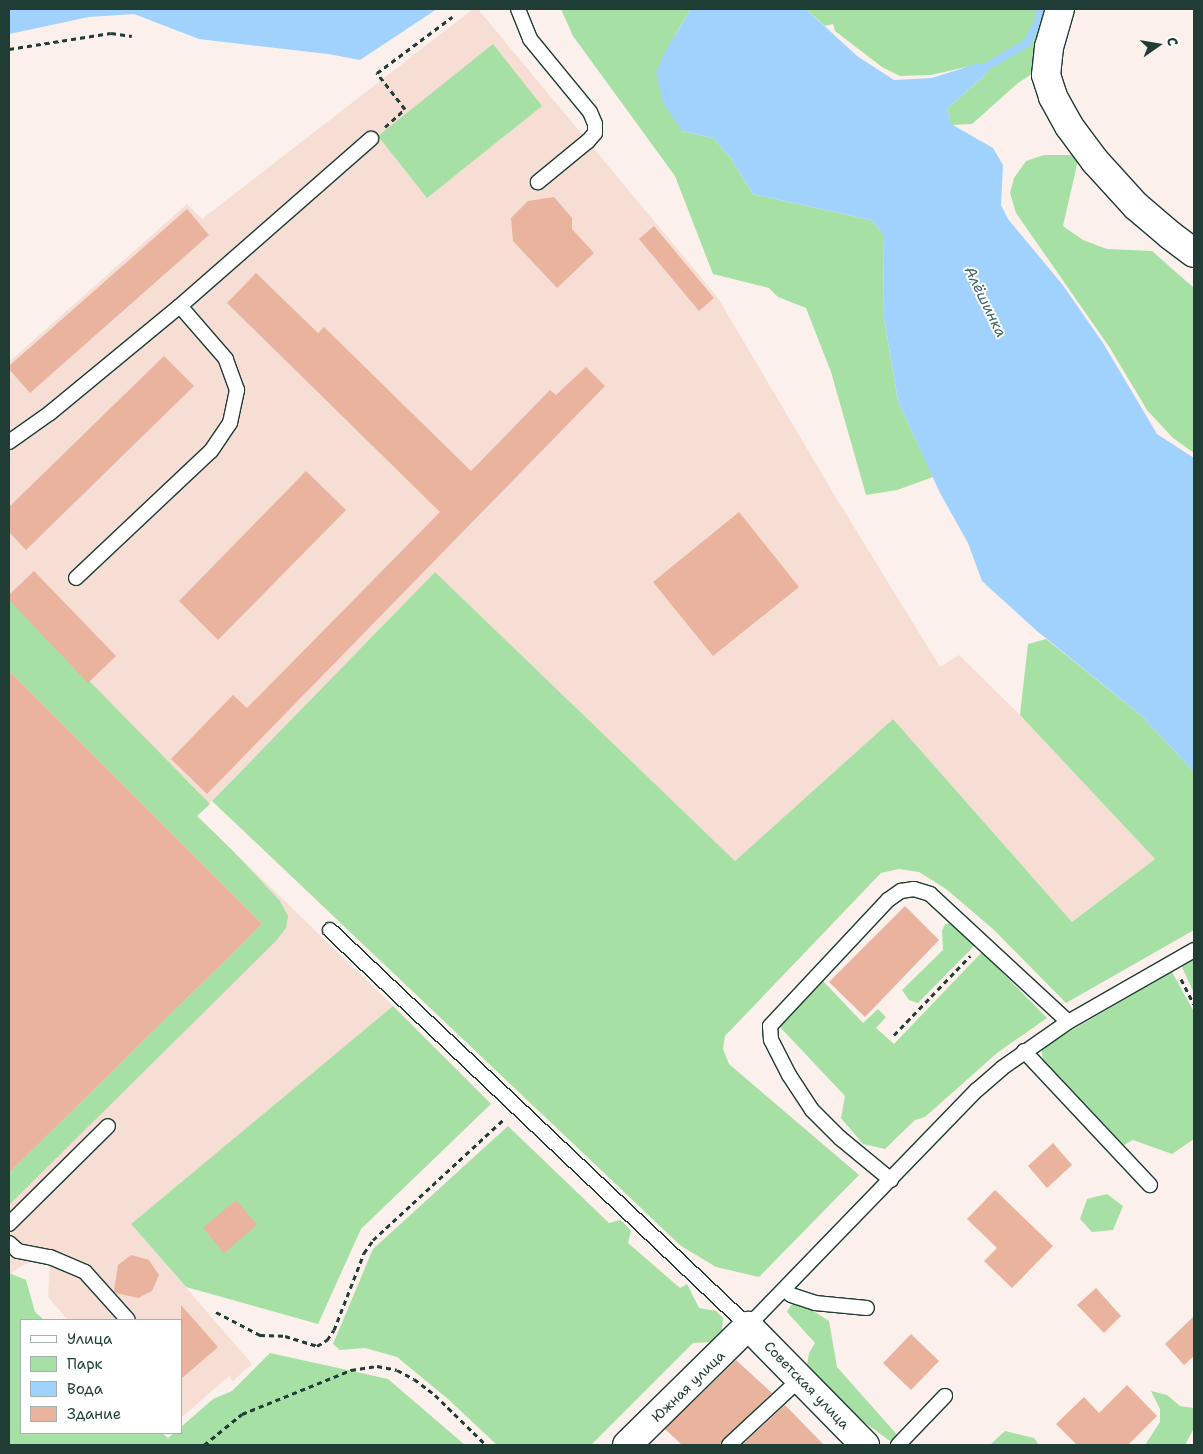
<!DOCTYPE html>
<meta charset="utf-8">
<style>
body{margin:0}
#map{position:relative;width:1203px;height:1454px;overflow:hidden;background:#fbf0ec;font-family:"Shantell Sans",sans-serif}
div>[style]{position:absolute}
.built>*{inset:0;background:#f6ded5}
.green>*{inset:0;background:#a6e0a5}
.water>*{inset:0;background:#a0d2fd}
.stream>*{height:8px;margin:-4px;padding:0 4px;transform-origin:4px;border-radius:4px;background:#a0d2fd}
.building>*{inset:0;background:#e9b39e}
.path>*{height:3px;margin-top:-1.5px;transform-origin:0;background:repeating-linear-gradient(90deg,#1f3d34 0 5px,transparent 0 9px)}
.roads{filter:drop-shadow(1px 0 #1f3d34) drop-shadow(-1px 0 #1f3d34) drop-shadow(0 1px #1f3d34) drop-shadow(0 -1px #1f3d34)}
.service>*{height:14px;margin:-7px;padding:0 7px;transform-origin:7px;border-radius:7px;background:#fff}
.minor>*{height:28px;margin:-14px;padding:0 14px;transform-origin:14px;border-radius:14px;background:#fff}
span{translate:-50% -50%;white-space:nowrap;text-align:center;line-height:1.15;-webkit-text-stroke:4px #fff;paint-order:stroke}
.street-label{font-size:14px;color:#1f3d34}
.water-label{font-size:15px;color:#3f6266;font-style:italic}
.frame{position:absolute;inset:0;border:10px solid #1f3d34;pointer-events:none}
.legend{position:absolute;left:20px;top:1319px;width:162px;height:115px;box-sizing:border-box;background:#fff;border:1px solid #a5b1ae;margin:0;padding:6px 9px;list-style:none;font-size:15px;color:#1f3d34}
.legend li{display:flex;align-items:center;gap:10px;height:25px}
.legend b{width:25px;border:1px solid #a5b1ae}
.north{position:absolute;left:1133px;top:20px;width:50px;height:50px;-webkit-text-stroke:4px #fff;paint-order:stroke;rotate:77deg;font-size:14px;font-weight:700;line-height:20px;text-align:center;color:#1f3d34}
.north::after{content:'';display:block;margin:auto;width:18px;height:22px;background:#1f3d34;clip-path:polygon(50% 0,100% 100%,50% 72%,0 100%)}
</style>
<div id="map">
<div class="built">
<i style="clip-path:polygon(473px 9px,478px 9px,718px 298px,835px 496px,940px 667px,959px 655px,1020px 715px,1155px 859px,1072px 922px,893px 719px,735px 861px,435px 572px,197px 816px,393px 1006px,131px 1224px,252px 1364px,233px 1381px,229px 1376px,181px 1418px,181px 1320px,68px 1320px,48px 1297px,51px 1249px,9px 1274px,9px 362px,187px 204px,202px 219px)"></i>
</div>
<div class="green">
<i style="clip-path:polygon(561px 9px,691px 9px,675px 35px,682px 131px,713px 138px,730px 157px,753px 194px,871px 220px,883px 234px,884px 318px,898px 401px,933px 477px,897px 490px,866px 495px,831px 372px,806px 308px,778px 297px,769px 288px,713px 274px,675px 176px,573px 36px)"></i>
<i style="clip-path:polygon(806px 9px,1047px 9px,1038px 70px,1018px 83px,972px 124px,951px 125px,947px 109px,986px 74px,987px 67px,979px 64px,931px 75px,900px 76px,882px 67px,835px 31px,833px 24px,825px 26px)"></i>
<i style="clip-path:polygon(493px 44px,542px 106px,427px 198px,378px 136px)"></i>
<i style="clip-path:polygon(1044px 155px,1071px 155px,1078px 160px,1063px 226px,1083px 240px,1107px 249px,1152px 251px,1194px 288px,1194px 453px,1173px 438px,1147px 410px,1110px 348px,1016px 213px,1010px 193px,1014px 178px,1026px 161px)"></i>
<i style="clip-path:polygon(435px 572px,735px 861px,893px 719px,1072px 922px,1155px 859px,1020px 715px,1028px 644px,1046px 639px,1143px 717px,1194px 772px,1194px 930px,1066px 1003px,993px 929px,946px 889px,919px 872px,899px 869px,881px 873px,725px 1036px,723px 1049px,729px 1064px,859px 1175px,759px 1277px,716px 1267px,681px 1246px,212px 801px)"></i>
<i style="clip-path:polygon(9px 599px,210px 804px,197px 816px,234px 852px,280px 901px,288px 916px,286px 928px,276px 941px,9px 1205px,9px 1173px,262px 924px,9px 671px)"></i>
<i style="clip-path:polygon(952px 923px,975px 945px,918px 1003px,909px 1000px,902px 990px,943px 950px,942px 931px,945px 924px)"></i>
<i style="clip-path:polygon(982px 952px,1047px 1018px,997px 1053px,925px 1117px,915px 1120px,885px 1149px,863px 1144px,841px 1118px,845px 1096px,779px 1026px,823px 981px,863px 1023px,878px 1009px,886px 1017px,876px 1028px,894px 1044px)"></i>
<i style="clip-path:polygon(1194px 958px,1194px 993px,1181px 965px)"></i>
<i style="clip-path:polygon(1172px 972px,1194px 1012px,1194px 1139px,1172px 1154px,1133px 1140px,1124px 1145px,1043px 1059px,1041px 1048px)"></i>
<i style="clip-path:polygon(393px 1006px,491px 1104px,361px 1229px,318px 1324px,186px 1287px,131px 1224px)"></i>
<i style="clip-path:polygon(508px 1126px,609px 1223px,620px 1220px,623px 1222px,631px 1231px,628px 1243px,680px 1288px,687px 1284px,699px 1308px,716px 1311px,723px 1318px,722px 1331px,713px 1342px,693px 1343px,591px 1445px,497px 1445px,448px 1399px,397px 1357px,365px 1348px,340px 1350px,333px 1344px,373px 1249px)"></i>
<i style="clip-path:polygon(1107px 1194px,1123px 1206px,1113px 1230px,1092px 1232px,1080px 1219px,1087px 1199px)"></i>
<i style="clip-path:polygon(9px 1273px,26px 1280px,35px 1312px,44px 1320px,21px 1320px,21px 1433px,162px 1433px,168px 1438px,174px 1433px,181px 1433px,181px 1427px,213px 1399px,232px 1391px,270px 1353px,388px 1379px,465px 1445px,9px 1445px)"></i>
<i style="clip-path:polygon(799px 1302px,829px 1321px,837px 1367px,900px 1438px,890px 1441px,831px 1398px,813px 1377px,807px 1366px,809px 1353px,815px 1343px,787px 1312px,791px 1305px)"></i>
<i style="clip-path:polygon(1151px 1391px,1167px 1395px,1180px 1406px,1194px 1408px,1194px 1428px,1185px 1445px,1145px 1445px,1160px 1422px,1160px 1409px)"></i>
<i style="clip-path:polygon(1005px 1431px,1034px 1438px,1039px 1445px,990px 1445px)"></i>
</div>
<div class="water">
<i style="clip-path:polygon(9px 9px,437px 9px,360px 60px,328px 54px,199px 39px,134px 14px,89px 17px,9px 34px)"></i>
<i style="clip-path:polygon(691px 9px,806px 9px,857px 56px,894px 80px,932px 78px,979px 63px,987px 67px,986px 74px,947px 109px,951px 124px,993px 148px,1003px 165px,1001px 205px,1008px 219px,1062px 284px,1103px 343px,1157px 434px,1194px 458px,1194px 772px,1143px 717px,1037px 631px,982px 581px,968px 543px,940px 493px,898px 401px,884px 318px,883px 234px,871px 220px,753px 194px,730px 157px,713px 138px,682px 131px,663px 103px,656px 72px,666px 50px)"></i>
</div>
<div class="stream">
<i style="left:979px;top:71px;width:56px;rotate:-30.3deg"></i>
<i style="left:1027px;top:43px;width:28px;rotate:-63deg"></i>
<i style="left:1040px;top:18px;width:9px;rotate:-96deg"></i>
</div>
<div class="building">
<i style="clip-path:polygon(554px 197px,572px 218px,572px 229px,594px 253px,557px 288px,513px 241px,511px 218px,528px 201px)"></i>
<i style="clip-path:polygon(187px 209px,209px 235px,30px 393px,9px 369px,9px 366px)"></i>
<i style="clip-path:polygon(654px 226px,714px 298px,699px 311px,639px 239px)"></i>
<i style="clip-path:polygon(256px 273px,318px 333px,324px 327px,471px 471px,550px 390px,556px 395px,586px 367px,605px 386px,207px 794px,171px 759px,233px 695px,247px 708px,440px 512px,227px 303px)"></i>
<i style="clip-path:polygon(164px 356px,194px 386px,26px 550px,9px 532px,9px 507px)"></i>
<i style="clip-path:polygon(306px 471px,346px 510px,218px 640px,179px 601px)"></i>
<i style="clip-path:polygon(739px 512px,799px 587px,713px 656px,653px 582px)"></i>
<i style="clip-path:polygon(34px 571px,116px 656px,88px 683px,9px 600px,9px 595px)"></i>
<i style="clip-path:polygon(9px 671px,262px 924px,9px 1173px)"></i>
<i style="clip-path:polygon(905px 906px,939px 940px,865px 1017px,829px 982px)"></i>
<i style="clip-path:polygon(1053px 1143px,1072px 1165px,1047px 1188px,1028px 1166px)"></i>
<i style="clip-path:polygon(995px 1190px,1053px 1246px,1012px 1288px,984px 1261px,997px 1248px,967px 1219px)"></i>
<i style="clip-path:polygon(236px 1200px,257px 1225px,224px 1253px,203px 1228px)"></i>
<i style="clip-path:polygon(131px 1255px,149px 1260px,159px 1275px,152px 1291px,138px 1298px,116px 1293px,114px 1291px,118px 1265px)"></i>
<i style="clip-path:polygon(1096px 1288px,1121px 1316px,1104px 1333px,1077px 1305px)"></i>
<i style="clip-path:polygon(181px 1305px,218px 1347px,181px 1379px)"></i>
<i style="clip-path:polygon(1194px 1316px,1194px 1356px,1184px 1365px,1165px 1344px)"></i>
<i style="clip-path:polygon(911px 1334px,939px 1361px,911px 1390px,883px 1363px)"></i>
<i style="clip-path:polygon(736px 1360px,772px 1393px,719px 1445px,682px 1445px,665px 1429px)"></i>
<i style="clip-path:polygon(1127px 1385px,1157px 1416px,1128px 1445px,1077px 1445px,1056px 1424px,1084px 1397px,1099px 1413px)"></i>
<i style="clip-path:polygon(785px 1405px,824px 1445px,742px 1445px)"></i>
</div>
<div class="path">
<i style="left:9px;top:49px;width:103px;rotate:-8.9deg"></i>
<i style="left:111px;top:33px;width:21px;rotate:8deg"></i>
<i style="left:385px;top:127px;width:27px;rotate:-42deg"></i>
<i style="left:405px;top:109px;width:46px;rotate:-127.9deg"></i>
<i style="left:377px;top:73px;width:94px;rotate:-36.7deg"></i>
<i style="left:1181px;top:979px;width:28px;rotate:63deg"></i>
<i style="left:894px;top:1035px;width:110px;rotate:-46.1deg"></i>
<i style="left:216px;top:1312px;width:50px;rotate:27.6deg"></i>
<i style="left:260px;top:1335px;width:25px;rotate:2deg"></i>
<i style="left:285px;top:1336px;width:34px;rotate:17deg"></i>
<i style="left:317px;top:1346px;width:12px;rotate:-31deg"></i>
<i style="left:327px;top:1340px;width:12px;rotate:-55deg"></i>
<i style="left:334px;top:1330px;width:83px;rotate:-68.7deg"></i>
<i style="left:364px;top:1253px;width:16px;rotate:-55deg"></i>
<i style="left:373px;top:1240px;width:177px;rotate:-42.7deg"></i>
<i style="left:204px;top:1445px;width:49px;rotate:-39.2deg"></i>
<i style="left:242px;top:1414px;width:118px;rotate:-22deg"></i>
<i style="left:351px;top:1370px;width:26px;rotate:-9deg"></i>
<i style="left:377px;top:1366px;width:20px;rotate:11deg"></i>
<i style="left:397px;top:1370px;width:19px;rotate:28deg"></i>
<i style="left:414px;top:1379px;width:26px;rotate:37deg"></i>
<i style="left:435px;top:1395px;width:71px;rotate:44.4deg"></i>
</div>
<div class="roads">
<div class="service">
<i style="left:518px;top:9px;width:32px;rotate:68deg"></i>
<i style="left:530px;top:39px;width:94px;rotate:50.6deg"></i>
<i style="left:590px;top:112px;width:13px;rotate:67deg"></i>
<i style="left:595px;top:124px;width:9px;rotate:90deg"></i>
<i style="left:595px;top:133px;width:11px;rotate:131deg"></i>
<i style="left:588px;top:141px;width:65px;rotate:140.6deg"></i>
<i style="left:9px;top:442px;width:50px;rotate:-35.3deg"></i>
<i style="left:50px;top:413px;width:168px;rotate:-39.5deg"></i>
<i style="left:180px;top:306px;width:254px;rotate:-41.2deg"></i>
<i style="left:76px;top:578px;width:185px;rotate:-43.3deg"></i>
<i style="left:211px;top:451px;width:34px;rotate:-56deg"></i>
<i style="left:230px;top:423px;width:34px;rotate:-78deg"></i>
<i style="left:237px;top:390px;width:33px;rotate:-110deg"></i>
<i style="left:226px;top:359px;width:70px;rotate:-131deg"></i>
<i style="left:330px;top:930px;width:576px;rotate:43.45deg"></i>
<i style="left:748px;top:1326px;width:329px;rotate:-45.9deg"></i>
<i style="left:977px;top:1090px;width:33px;rotate:-41deg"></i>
<i style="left:1002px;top:1068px;width:80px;rotate:-34.9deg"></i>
<i style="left:1068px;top:1022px;width:145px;rotate:-29.7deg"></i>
<i style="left:1024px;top:1051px;width:184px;rotate:46.8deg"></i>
<i style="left:891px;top:1180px;width:66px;rotate:-140.5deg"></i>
<i style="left:840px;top:1138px;width:40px;rotate:-135deg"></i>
<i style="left:812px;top:1110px;width:42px;rotate:-123.3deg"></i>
<i style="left:789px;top:1075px;width:39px;rotate:-117deg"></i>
<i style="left:771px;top:1040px;width:14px;rotate:-94deg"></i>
<i style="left:770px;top:1026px;width:173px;rotate:-46.9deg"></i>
<i style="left:888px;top:900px;width:16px;rotate:-35deg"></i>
<i style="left:901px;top:891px;width:13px;rotate:-9deg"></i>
<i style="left:914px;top:889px;width:17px;rotate:17deg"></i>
<i style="left:930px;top:894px;width:188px;rotate:42.8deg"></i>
<i style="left:9px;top:1224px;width:139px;rotate:-44.7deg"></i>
<i style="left:9px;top:1243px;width:12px;rotate:42deg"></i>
<i style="left:18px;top:1251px;width:33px;rotate:11deg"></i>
<i style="left:50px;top:1257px;width:38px;rotate:23deg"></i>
<i style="left:85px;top:1272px;width:64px;rotate:48.1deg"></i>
<i style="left:785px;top:1289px;width:8px;rotate:45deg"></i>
<i style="left:791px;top:1295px;width:25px;rotate:18deg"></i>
<i style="left:815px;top:1303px;width:52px;rotate:5.5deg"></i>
<i style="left:729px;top:1445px;width:97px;rotate:-42.9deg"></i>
<i style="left:898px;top:1445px;width:68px;rotate:-46.2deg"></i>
</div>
<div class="minor">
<i style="left:1060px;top:9px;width:40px;rotate:106deg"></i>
<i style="left:1049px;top:47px;width:28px;rotate:96deg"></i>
<i style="left:1046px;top:75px;width:23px;rotate:72deg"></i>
<i style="left:1053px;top:97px;width:33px;rotate:61deg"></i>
<i style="left:1069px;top:126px;width:44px;rotate:53.4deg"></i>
<i style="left:1095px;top:161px;width:61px;rotate:47.7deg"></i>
<i style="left:1136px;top:206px;width:45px;rotate:40.5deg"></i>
<i style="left:1170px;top:235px;width:30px;rotate:37deg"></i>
<i style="left:627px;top:1445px;width:170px;rotate:-44.5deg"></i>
<i style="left:748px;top:1326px;width:167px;rotate:45.5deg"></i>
</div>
</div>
<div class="street-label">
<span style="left:807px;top:1385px;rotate:46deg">Советская улица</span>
<span style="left:688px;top:1386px;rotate:-44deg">Южная улица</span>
</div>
<div class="water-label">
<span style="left:985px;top:302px;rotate:64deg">Алёшинка</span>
</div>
<div class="frame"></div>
<ul class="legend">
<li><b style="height:6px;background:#fff"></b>Улица</li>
<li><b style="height:14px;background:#a6e0a5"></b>Парк</li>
<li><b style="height:14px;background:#a0d2fd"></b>Вода</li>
<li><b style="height:14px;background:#e9b39e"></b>Здание</li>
</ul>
<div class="north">С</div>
</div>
